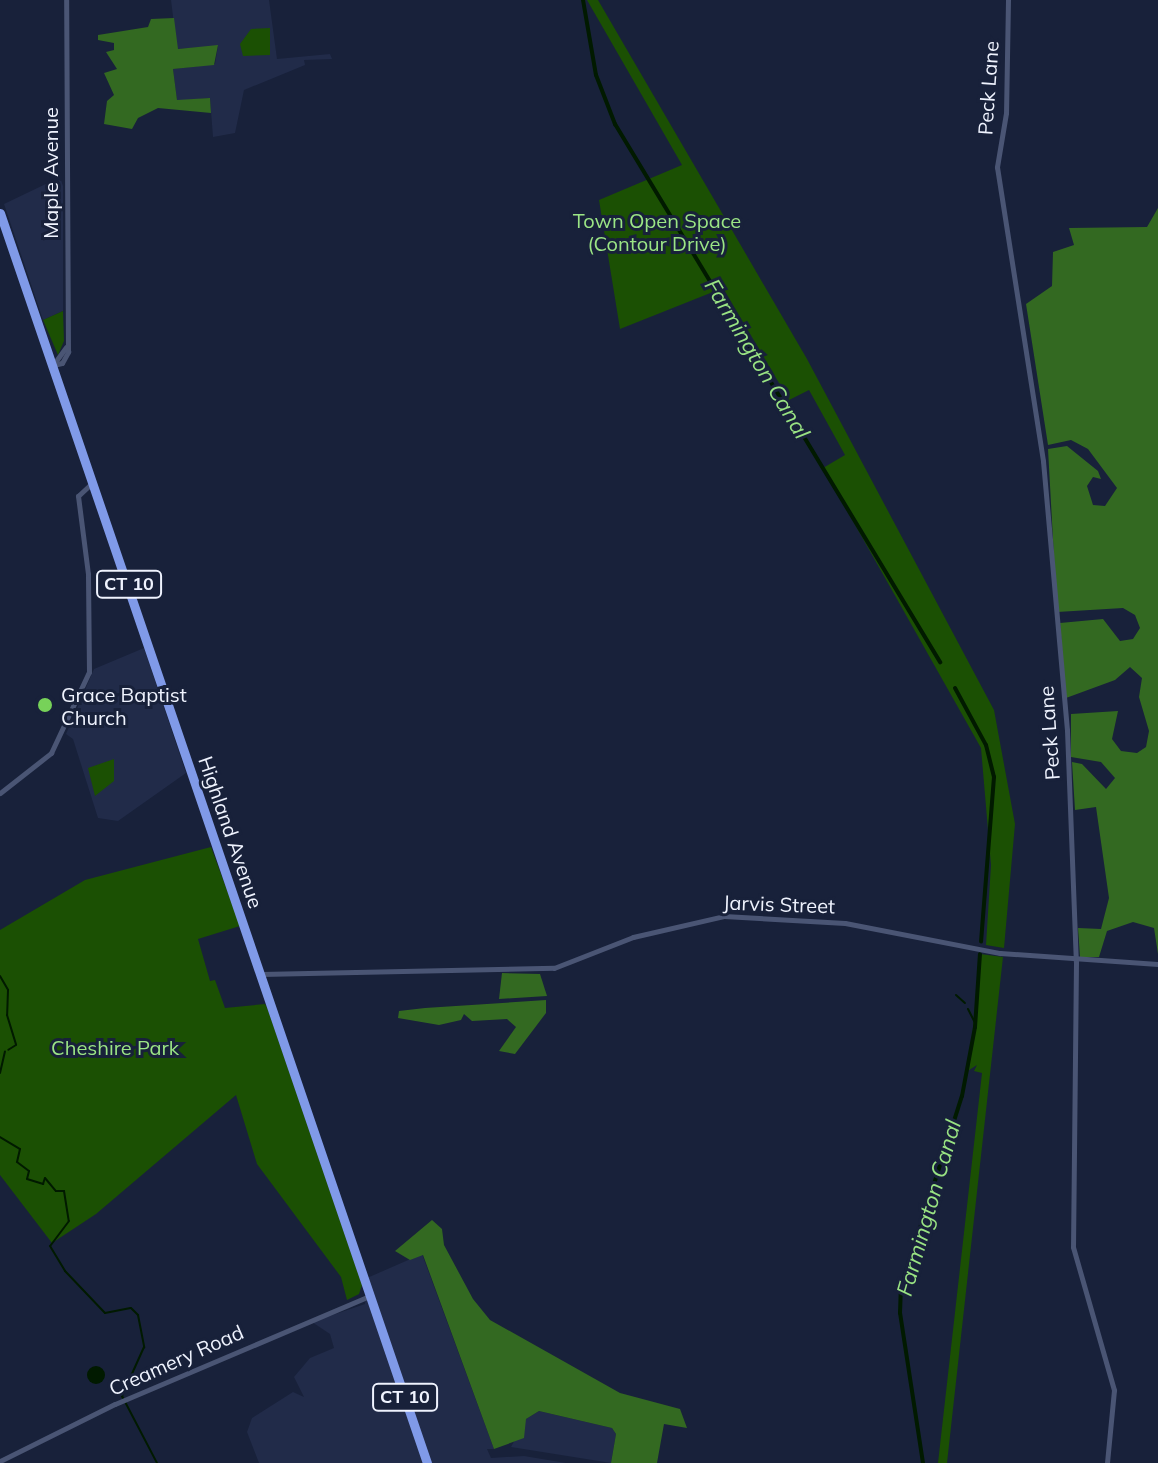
<!DOCTYPE html>
<style>
body{margin:0}
#map{position:relative;width:1158px;height:1463px;overflow:hidden;background:#18213a;font-family:Mulish,sans-serif}
div>[style]{position:absolute}
.built>*{inset:0;background:#212b49}
.green>*{inset:0;background:#1b5003}
.forest>*{inset:0;background:#336921}
.water>*{inset:0;background:#011a00}
.round{border-radius:50%}
.stream>*{height:2px;margin:-1px;padding:0 1px;transform-origin:1px;border-radius:1px;background:#011a00}
.canal>*{height:4px;margin:-2px;padding:0 2px;transform-origin:2px;border-radius:2px;background:#011a00}
.minor>*{height:5px;margin:-2.5px;padding:0 2.5px;transform-origin:2.5px;border-radius:2.5px;background:#4a5574}
.highway>*{height:9px;margin:-4.5px;padding:0 4.5px;transform-origin:4.5px;border-radius:4.5px;background:#809ae8}
.dots>*{width:22px;height:22px;translate:-50% -50%;box-sizing:border-box;border:4px solid #18213a;border-radius:50%}
span{translate:-50% -50%;white-space:nowrap;text-align:center;line-height:1.15;-webkit-text-stroke:6px #18213a;paint-order:stroke}
.shield-label span{padding:2px 6px;background:#18213a;border:2px solid;border-radius:6px;-webkit-text-stroke-width:0}
.shield-label{font-size:18px;color:#eff3fe;font-weight:700}
.street-label{font-size:20px;color:#eff3fe}
.park-label{font-size:20px;color:#9be585}
.poi-label{font-size:20px;color:#eff3fe}
.left{translate:0 -50%;text-align:left}
.water-label{font-size:22px;color:#99e383;font-style:italic}
</style>
<div id="map">
<div class="built">
<i style="clip-path:polygon(171px 0,269px 0,277px 59px,330px 54px,332px 59px,304px 60px,305px 65px,244px 90px,235px 133px,213px 137px,210px 98px,177px 101px,173px 69px,215px 64px,218px 46px,177px 49px)"></i>
<i style="clip-path:polygon(52px 181px,61px 180px,63px 186px,63px 311px,43px 320px,4px 204px)"></i>
<i style="clip-path:polygon(144px 648px,186px 773px,118px 821px,98px 818px,73px 739px,66px 734px,94px 669px)"></i>
<i style="clip-path:polygon(422px 1254px,494px 1449px,487px 1449px,491px 1458px,524px 1456px,566px 1463px,259px 1463px,247px 1432px,252px 1418px,293px 1392px,304px 1397px,294px 1377px,310px 1358px,334px 1348px,330px 1334px,312px 1322px,365px 1304px,367px 1278px)"></i>
<i style="clip-path:polygon(539px 1411px,612px 1428px,616px 1434px,611px 1463px,511px 1447px,526px 1419px)"></i>
</div>
<div class="green">
<i style="clip-path:polygon(587px 0,598px 0,807px 359px,994px 710px,1015px 824px,1004px 948px,986px 945px,991px 865px,981px 748px,823px 468px,845px 455px,809px 390px,789px 400px,723px 288px,620px 329px,599px 200px,682px 165px)"></i>
<i style="clip-path:polygon(270px 28px,270px 55px,243px 56px,240px 44px,251px 29px)"></i>
<i style="clip-path:polygon(63px 311px,64px 341px,58px 355px,43px 320px)"></i>
<i style="clip-path:polygon(114px 759px,114px 781px,95px 796px,88px 768px)"></i>
<i style="clip-path:polygon(211px 847px,240px 926px,198px 939px,210px 981px,215px 980px,225px 1008px,265px 1004px,268px 1010px,362px 1285px,359px 1294px,347px 1300px,341px 1277px,257px 1164px,236px 1095px,96px 1214px,52px 1243px,0 1175px,0 930px,85px 880px)"></i>
<i style="clip-path:polygon(980px 954px,1003px 957px,947px 1463px,938px 1463px,982px 1073px,974px 1071px,977px 1065px,969px 1070px)"></i>
</div>
<div class="forest">
<i style="clip-path:polygon(174px 18px,178px 49px,218px 45px,214px 65px,173px 69px,177px 100px,210px 98px,211px 113px,158px 108px,138px 118px,132px 129px,104px 124px,107px 101px,114px 95px,104px 73px,117px 69px,106px 52px,114px 50px,114px 43px,98px 40px,98px 35px,148px 27px,151px 19px)"></i>
<i style="clip-path:polygon(1158px 208px,1158px 954px,1154px 928px,1133px 922px,1107px 931px,1099px 957px,1080px 957px,1078px 928px,1101px 929px,1109px 898px,1096px 807px,1075px 810px,1072px 762px,1082px 764px,1106px 789px,1115px 778px,1101px 762px,1071px 757px,1071px 714px,1118px 711px,1112px 739px,1121px 751px,1137px 753px,1146px 747px,1149px 731px,1139px 697px,1142px 678px,1130px 667px,1115px 680px,1066px 698px,1060px 623px,1103px 619px,1120px 641px,1133px 639px,1140px 628px,1135px 615px,1123px 608px,1057px 612px,1048px 449px,1067px 446px,1098px 471px,1101px 479px,1093px 477px,1087px 486px,1093px 505px,1105px 506px,1117px 488px,1088px 449px,1071px 440px,1048px 445px,1026px 304px,1052px 286px,1053px 252px,1074px 245px,1069px 228px,1147px 227px)"></i>
<i style="clip-path:polygon(502px 973px,540px 974px,547px 996px,499px 999px)"></i>
<i style="clip-path:polygon(546px 1000px,546px 1013px,515px 1054px,499px 1051px,516px 1027px,507px 1019px,472px 1021px,464px 1014px,461px 1020px,439px 1025px,398px 1018px,399px 1011px,425px 1008px)"></i>
<i style="clip-path:polygon(432px 1220px,442px 1229px,444px 1245px,473px 1299px,490px 1320px,620px 1393px,680px 1409px,687px 1428px,664px 1424px,657px 1463px,611px 1463px,616px 1434px,612px 1428px,539px 1411px,526px 1419px,524px 1438px,494px 1449px,423px 1255px,410px 1260px,395px 1251px)"></i>
</div>
<div class="water">
<i class="round" style="left:87px;top:1366px;width:18px;height:18px"></i>
</div>
<div class="stream">
<i style="left:0;top:976px;width:16px;rotate:60deg"></i>
<i style="left:8px;top:990px;width:25px;rotate:92deg"></i>
<i style="left:7px;top:1015px;width:31px;rotate:73deg"></i>
<i style="left:16px;top:1045px;width:9px;rotate:148deg"></i>
<i style="left:956px;top:995px;width:12px;rotate:42deg"></i>
<i style="left:968px;top:1009px;width:16px;rotate:63deg"></i>
<i style="left:0;top:1073px;width:22px;rotate:-77deg"></i>
<i style="left:0;top:1137px;width:23px;rotate:31deg"></i>
<i style="left:20px;top:1149px;width:13px;rotate:103deg"></i>
<i style="left:17px;top:1162px;width:15px;rotate:37deg"></i>
<i style="left:29px;top:1171px;width:8px;rotate:104deg"></i>
<i style="left:27px;top:1179px;width:17px;rotate:17deg"></i>
<i style="left:43px;top:1184px;width:6px;rotate:-72deg"></i>
<i style="left:45px;top:1178px;width:17px;rotate:50deg"></i>
<i style="left:56px;top:1191px;width:8px"></i>
<i style="left:64px;top:1191px;width:30px;rotate:81deg"></i>
<i style="left:69px;top:1221px;width:31px;rotate:127deg"></i>
<i style="left:50px;top:1246px;width:29px;rotate:59deg"></i>
<i style="left:65px;top:1271px;width:58px;rotate:46.4deg"></i>
<i style="left:105px;top:1313px;width:26px;rotate:-11deg"></i>
<i style="left:131px;top:1308px;width:10px;rotate:45deg"></i>
<i style="left:138px;top:1315px;width:33px;rotate:79deg"></i>
<i style="left:144px;top:1347px;width:54px;rotate:114.2deg"></i>
<i style="left:122px;top:1396px;width:76px;rotate:62.4deg"></i>
</div>
<div class="canal">
<i style="left:583px;top:0;width:76px;rotate:80.2deg"></i>
<i style="left:596px;top:75px;width:53px;rotate:68.8deg"></i>
<i style="left:615px;top:124px;width:629px;rotate:58.86deg"></i>
<i style="left:955px;top:688px;width:65px;rotate:61.5deg"></i>
<i style="left:986px;top:745px;width:33px;rotate:76deg"></i>
<i style="left:994px;top:777px;width:165px;rotate:94.5deg"></i>
<i style="left:923px;top:1463px;width:152px;rotate:-98.7deg"></i>
<i style="left:900px;top:1313px;width:25px;rotate:-88deg"></i>
<i style="left:901px;top:1288px;width:201px;rotate:-72.4deg"></i>
<i style="left:962px;top:1096px;width:70px;rotate:-79.3deg"></i>
<i style="left:975px;top:1027px;width:73px;rotate:-86.1deg"></i>
</div>
<div class="minor">
<i style="left:1008px;top:0;width:113px;rotate:91deg"></i>
<i style="left:1006px;top:113px;width:55px;rotate:99.5deg"></i>
<i style="left:997px;top:167px;width:298px;rotate:81.1deg"></i>
<i style="left:1043px;top:461px;width:270px;rotate:84.9deg"></i>
<i style="left:1067px;top:730px;width:232px;rotate:87.8deg"></i>
<i style="left:1076px;top:962px;width:285px;rotate:90.6deg"></i>
<i style="left:1073px;top:1247px;width:149px;rotate:74deg"></i>
<i style="left:1114px;top:1390px;width:73px;rotate:95.5deg"></i>
<i style="left:53px;top:365px;width:9px;rotate:-13deg"></i>
<i style="left:62px;top:363px;width:13px;rotate:-61deg"></i>
<i style="left:68px;top:352px;width:352px;rotate:-90.3deg"></i>
<i style="left:53px;top:365px;width:22px;rotate:-54deg"></i>
<i style="left:0;top:793px;width:65px;rotate:-38.1deg"></i>
<i style="left:51px;top:753px;width:89px;rotate:-64.9deg"></i>
<i style="left:89px;top:672px;width:98px;rotate:-90.6deg"></i>
<i style="left:88px;top:574px;width:79px;rotate:-97.3deg"></i>
<i style="left:78px;top:496px;width:18px;rotate:-43deg"></i>
<i style="left:261px;top:974px;width:293px;rotate:-1.2deg"></i>
<i style="left:554px;top:968px;width:85px;rotate:-21.4deg"></i>
<i style="left:633px;top:937px;width:93px;rotate:-13deg"></i>
<i style="left:724px;top:916px;width:121px;rotate:3.3deg"></i>
<i style="left:845px;top:923px;width:158px;rotate:11deg"></i>
<i style="left:1000px;top:953px;width:158px;rotate:4deg"></i>
<i style="left:0;top:1461px;width:128px;rotate:-26.4deg"></i>
<i style="left:115px;top:1404px;width:277px;rotate:-23deg"></i>
</div>
<div class="highway">
<i style="left:0;top:213px;width:1321px;rotate:71.14deg"></i>
</div>
<div class="dots">
<i style="left:45px;top:705px;background:#77d259"></i>
</div>
<div class="shield-label">
<span style="left:129px;top:584px">CT 10</span>
<span style="left:405px;top:1397px">CT 10</span>
</div>
<div class="street-label">
<span style="left:988px;top:88px;rotate:-86deg">Peck Lane</span>
<span style="left:50px;top:173px;rotate:-90deg">Maple Avenue</span>
<span style="left:1049px;top:733px;rotate:-94deg">Peck Lane</span>
<span style="left:231px;top:832px;rotate:71deg">Highland Avenue</span>
<span style="left:779px;top:904px;rotate:2deg">Jarvis Street</span>
<span style="left:176px;top:1360px;rotate:-24deg">Creamery Road</span>
</div>
<div class="park-label">
<span style="left:657px;top:232px">Town Open Space<br>(Contour Drive)</span>
<span style="left:115px;top:1047px">Cheshire Park</span>
</div>
<div class="poi-label">
<span class="left" style="left:61px;top:706px">Grace Baptist<br>Church</span>
</div>
<div class="water-label">
<span style="left:757px;top:359px;rotate:59deg">Farmington Canal</span>
<span style="left:929px;top:1208px;rotate:-74deg">Farmington Canal</span>
</div>
</div>
